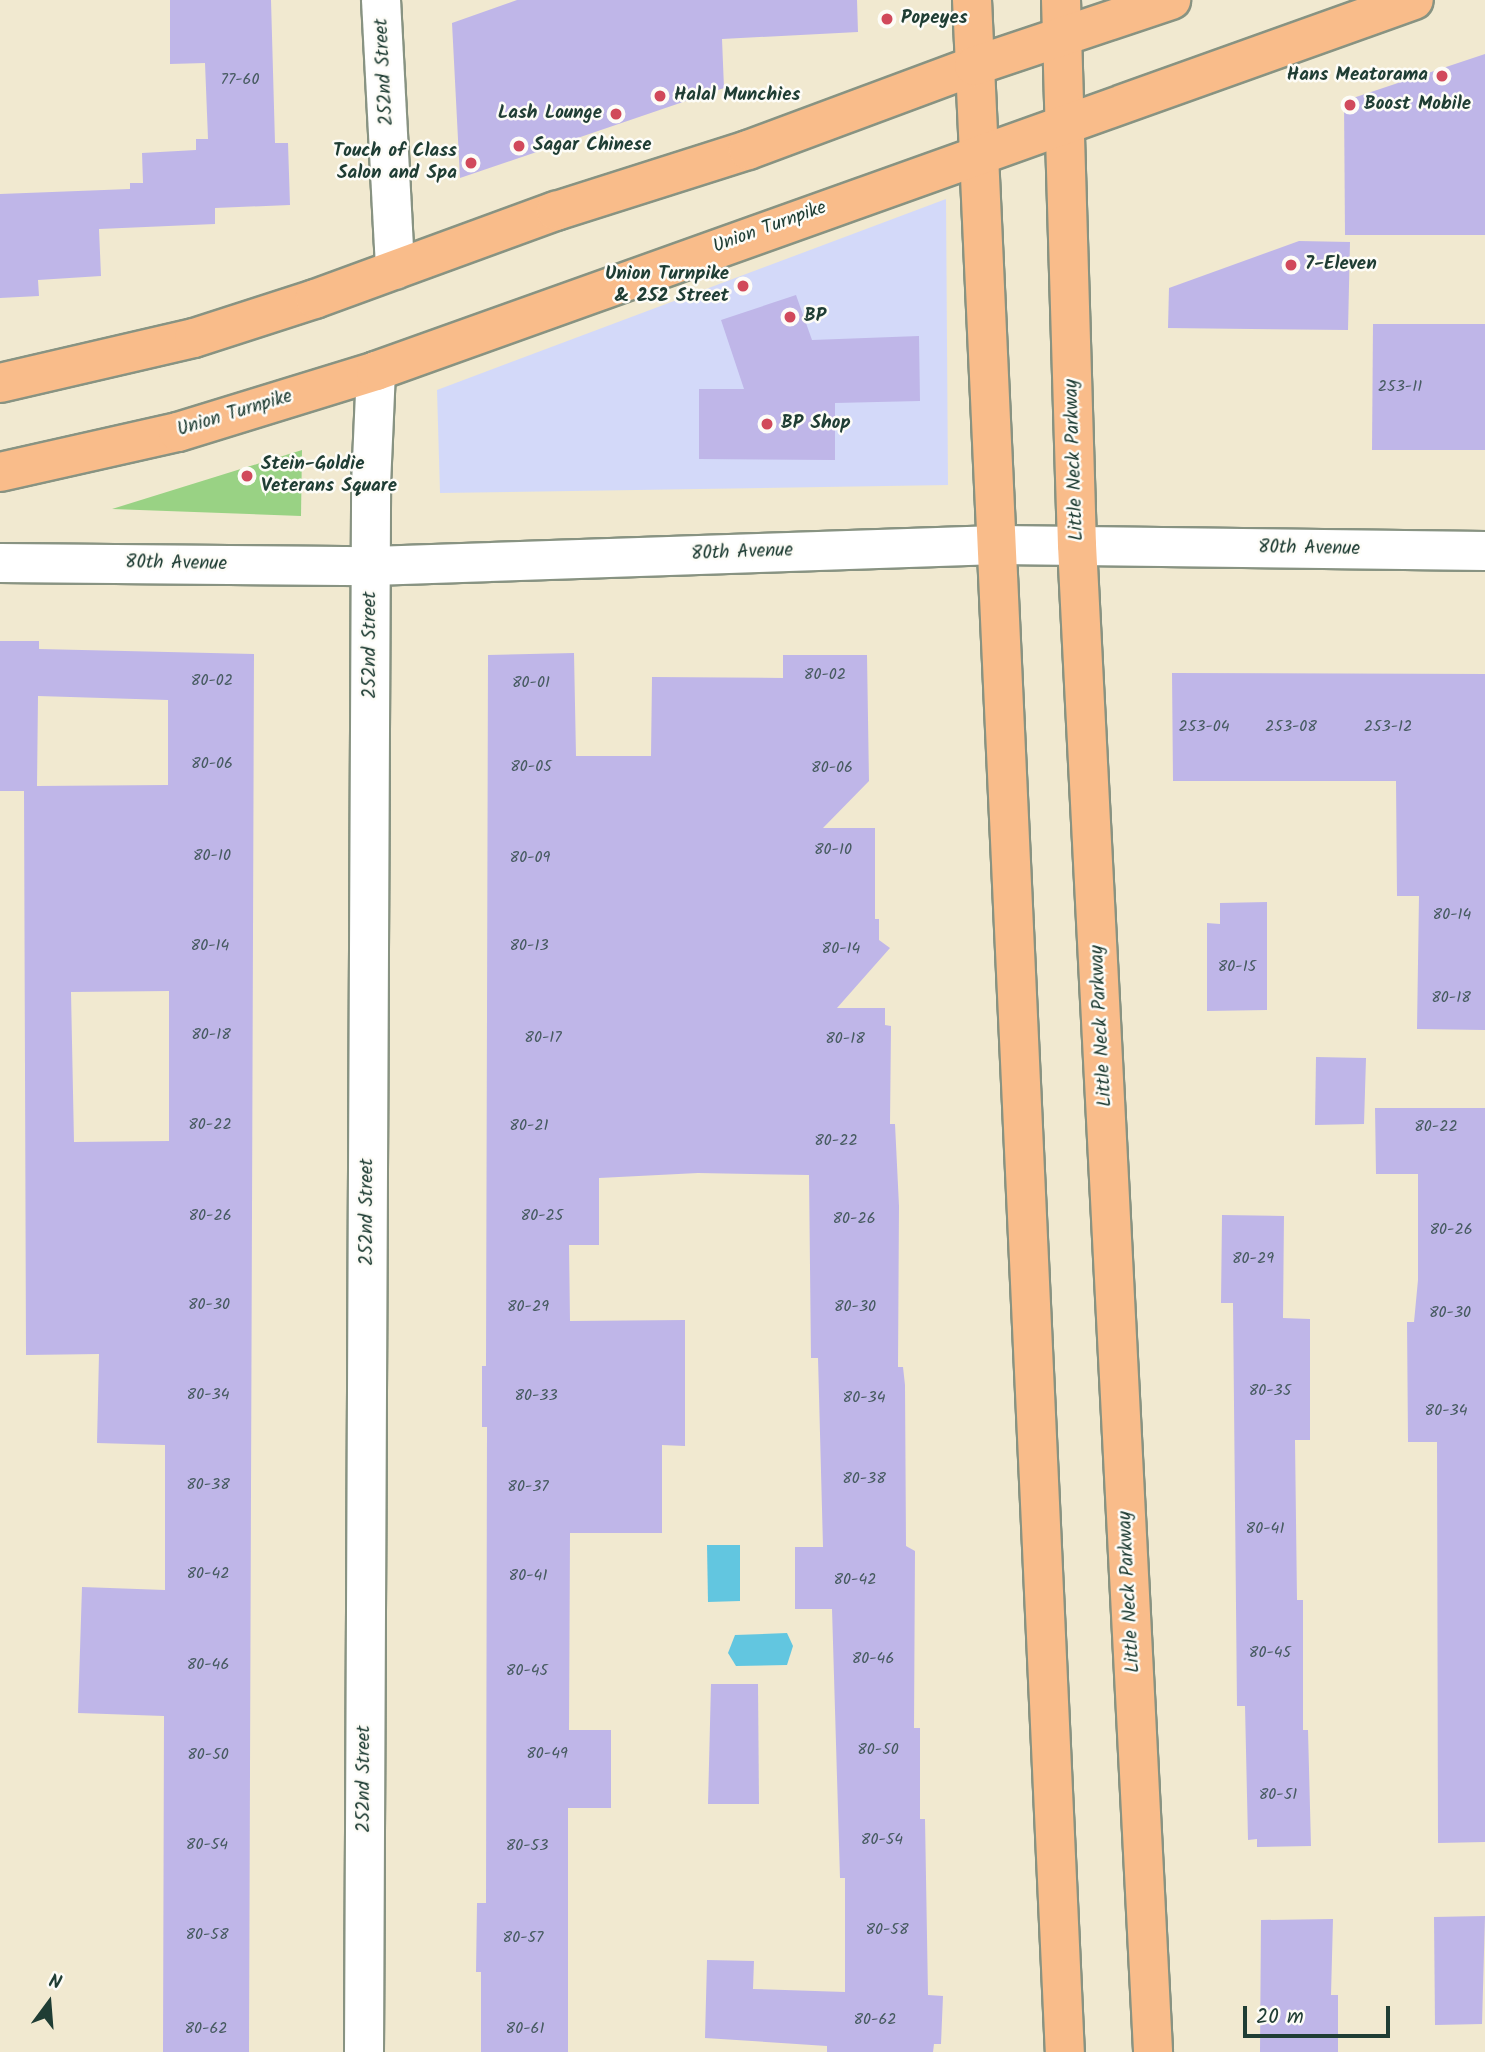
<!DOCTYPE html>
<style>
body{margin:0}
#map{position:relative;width:1485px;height:2052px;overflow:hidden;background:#f1e9d0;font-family:Kalam,sans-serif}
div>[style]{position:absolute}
.built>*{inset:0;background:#d3d9f9}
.green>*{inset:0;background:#99d284}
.water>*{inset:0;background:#62c6e0}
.building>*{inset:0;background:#bfb6e8}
.roads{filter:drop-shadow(2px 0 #889382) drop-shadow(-2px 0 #889382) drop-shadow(0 2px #889382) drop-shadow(0 -2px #889382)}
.minor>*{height:38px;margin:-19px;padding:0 19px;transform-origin:19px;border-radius:19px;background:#fff}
.major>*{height:38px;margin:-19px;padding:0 19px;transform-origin:19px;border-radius:19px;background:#f9bc8a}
.dots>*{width:19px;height:19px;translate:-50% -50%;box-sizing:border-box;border:4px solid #fdfcf7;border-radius:50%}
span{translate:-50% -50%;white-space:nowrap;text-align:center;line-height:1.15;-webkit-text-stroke:5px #fdfcf7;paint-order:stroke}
.number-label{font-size:16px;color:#475b61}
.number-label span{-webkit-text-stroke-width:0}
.poi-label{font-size:19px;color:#1f3d34;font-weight:700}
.left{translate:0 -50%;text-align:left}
.right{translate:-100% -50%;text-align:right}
.street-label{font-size:19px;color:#1f3d34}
.north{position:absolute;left:14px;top:1968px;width:70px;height:70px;-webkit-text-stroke:5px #fdfcf7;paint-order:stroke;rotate:16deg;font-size:19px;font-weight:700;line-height:28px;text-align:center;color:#1f3d34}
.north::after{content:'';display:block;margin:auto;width:24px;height:32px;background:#1f3d34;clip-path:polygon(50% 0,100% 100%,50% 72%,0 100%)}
.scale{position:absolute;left:1243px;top:2006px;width:147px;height:32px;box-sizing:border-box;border:4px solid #1f3d34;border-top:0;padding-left:9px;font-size:21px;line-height:24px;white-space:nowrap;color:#1f3d34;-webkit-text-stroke:5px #fdfcf7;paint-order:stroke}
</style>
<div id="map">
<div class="built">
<i style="clip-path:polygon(946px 199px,948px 485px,440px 493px,437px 390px)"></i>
</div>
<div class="green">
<i style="clip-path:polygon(302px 450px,301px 516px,112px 509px)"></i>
</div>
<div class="water">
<i style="clip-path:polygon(707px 1545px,740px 1545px,740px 1601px,708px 1602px)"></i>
<i style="clip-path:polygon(787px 1633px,793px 1646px,787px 1665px,736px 1666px,728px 1653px,735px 1635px)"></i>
</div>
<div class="building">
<i style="clip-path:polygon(170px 0,271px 0,275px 143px,288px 143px,290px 205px,215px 208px,215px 224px,99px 229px,101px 276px,38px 280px,39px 296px,0 298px,0 194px,130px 189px,130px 183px,143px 183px,142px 153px,196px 150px,196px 139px,208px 139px,205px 63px,170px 64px)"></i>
<i style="clip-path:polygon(517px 0,857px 0,858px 32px,722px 39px,724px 88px,460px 178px,452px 23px)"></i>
<i style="clip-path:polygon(1485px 54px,1485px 235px,1345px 235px,1344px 101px)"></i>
<i style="clip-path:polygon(1299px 241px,1350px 242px,1348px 330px,1168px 328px,1169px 288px)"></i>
<i style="clip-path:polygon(796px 295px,812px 340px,919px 336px,920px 401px,835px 403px,835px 460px,699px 459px,699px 389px,744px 389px,721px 320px)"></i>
<i style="clip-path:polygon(1373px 324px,1485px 324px,1485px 450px,1372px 450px)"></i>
<i style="clip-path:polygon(evenodd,0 641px,39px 641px,39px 649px,254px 654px,249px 2052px,163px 2052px,164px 1716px,78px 1713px,82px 1587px,165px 1590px,165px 1445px,97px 1443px,99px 1354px,26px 1355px,24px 791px,0 791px,0 641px,38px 696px,168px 700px,168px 785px,37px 786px,38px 696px,0 641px,169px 991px,169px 1141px,74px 1142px,71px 992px,169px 991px)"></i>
<i style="clip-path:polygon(574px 653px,576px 756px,651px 756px,652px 677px,783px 678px,783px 655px,867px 655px,869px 781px,823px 828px,875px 828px,875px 919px,879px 919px,879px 940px,890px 948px,837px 1008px,885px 1008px,885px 1025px,891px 1026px,890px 1124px,895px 1124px,899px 1206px,898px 1367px,903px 1367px,905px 1385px,906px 1546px,915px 1551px,914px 1728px,920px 1728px,920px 1819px,925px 1819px,928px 1995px,943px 1996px,941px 2044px,934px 2044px,933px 2052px,827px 2052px,827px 2046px,705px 2038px,707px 1960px,754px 1961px,753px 1989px,845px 1992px,845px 1878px,840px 1878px,832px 1609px,795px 1609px,795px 1547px,823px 1547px,818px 1358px,811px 1358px,809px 1175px,698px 1173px,599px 1178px,599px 1245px,569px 1245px,570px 1321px,685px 1320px,685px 1446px,662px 1445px,662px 1533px,570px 1533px,569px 1730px,611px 1730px,611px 1808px,568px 1808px,568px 2052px,481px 2052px,481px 1972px,476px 1972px,477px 1903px,486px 1903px,487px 1427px,482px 1427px,482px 1366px,486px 1366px,488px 655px)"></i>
<i style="clip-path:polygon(1172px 673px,1485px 674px,1485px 1030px,1417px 1029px,1419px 896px,1397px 896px,1396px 781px,1173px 781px)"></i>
<i style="clip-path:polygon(1267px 902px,1267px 1010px,1207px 1011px,1207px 923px,1220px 924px,1220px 903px)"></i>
<i style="clip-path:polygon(1316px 1057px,1366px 1058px,1364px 1124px,1315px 1125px)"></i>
<i style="clip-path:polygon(1375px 1108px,1485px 1108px,1485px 1842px,1438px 1843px,1437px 1442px,1408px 1442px,1407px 1322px,1414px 1322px,1418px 1280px,1418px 1174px,1376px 1174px)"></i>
<i style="clip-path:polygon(1222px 1215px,1284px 1216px,1283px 1318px,1310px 1319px,1310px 1440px,1295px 1440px,1297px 1600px,1303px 1600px,1303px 1730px,1308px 1730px,1311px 1846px,1257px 1847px,1257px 1839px,1248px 1840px,1245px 1706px,1237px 1706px,1233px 1303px,1221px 1303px)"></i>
<i style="clip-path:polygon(711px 1684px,758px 1684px,759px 1804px,708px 1804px)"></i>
<i style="clip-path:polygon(1485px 1916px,1482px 2024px,1435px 2025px,1434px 1917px)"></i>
<i style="clip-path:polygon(1333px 1919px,1331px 1995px,1338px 1995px,1338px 2052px,1260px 2052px,1261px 1920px)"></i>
</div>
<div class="roads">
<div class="minor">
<i style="left:381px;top:0;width:270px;rotate:87deg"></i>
<i style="left:0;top:563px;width:372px;rotate:0.5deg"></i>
<i style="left:372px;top:566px;width:626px;rotate:-1.92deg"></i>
<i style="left:998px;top:545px;width:487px;rotate:0.7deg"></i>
<i style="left:364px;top:2052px;width:1567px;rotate:-89.74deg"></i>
<i style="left:371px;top:485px;width:114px;rotate:-87.5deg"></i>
</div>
<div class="major">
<i style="left:972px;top:0;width:2054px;rotate:87.41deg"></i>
<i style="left:1061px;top:0;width:545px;rotate:88.32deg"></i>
<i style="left:1077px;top:545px;width:1509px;rotate:87.11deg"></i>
<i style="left:0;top:383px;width:199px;rotate:-13.1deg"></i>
<i style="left:194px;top:338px;width:127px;rotate:-17.9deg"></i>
<i style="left:315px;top:299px;width:257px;rotate:-20.1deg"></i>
<i style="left:556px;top:211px;width:201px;rotate:-17.6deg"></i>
<i style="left:748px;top:150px;width:241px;rotate:-20.4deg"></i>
<i style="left:974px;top:66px;width:208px;rotate:-18.5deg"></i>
<i style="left:0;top:472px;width:182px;rotate:-12.7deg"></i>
<i style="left:178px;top:432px;width:207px;rotate:-17.1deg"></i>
<i style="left:376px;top:371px;width:1102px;rotate:-19.67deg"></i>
</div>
</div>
<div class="dots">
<i style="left:887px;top:19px;background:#d1495b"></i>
<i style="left:1442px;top:76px;background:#d1495b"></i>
<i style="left:660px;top:96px;background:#d1495b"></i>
<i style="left:1350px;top:105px;background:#d1495b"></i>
<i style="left:616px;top:114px;background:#d1495b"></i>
<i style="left:519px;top:146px;background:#d1495b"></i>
<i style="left:471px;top:163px;background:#d1495b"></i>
<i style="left:1291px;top:265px;background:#d1495b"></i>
<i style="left:743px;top:286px;background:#d1495b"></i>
<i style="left:790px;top:317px;background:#d1495b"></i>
<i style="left:767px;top:424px;background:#d1495b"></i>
<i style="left:247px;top:476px;background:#d1495b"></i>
</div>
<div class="number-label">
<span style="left:240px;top:80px">77-60</span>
<span style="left:1400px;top:387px">253-11</span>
<span style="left:825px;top:675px">80-02</span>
<span style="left:212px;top:681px">80-02</span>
<span style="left:531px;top:683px">80-01</span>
<span style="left:1204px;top:727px">253-04</span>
<span style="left:1291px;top:727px">253-08</span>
<span style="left:1388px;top:727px">253-12</span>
<span style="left:212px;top:764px">80-06</span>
<span style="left:531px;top:767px">80-05</span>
<span style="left:832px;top:768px">80-06</span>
<span style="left:833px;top:850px">80-10</span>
<span style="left:212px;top:856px">80-10</span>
<span style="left:530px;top:858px">80-09</span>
<span style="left:1452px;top:915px">80-14</span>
<span style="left:210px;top:946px">80-14</span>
<span style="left:529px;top:946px">80-13</span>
<span style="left:841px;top:949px">80-14</span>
<span style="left:1237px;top:967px">80-15</span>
<span style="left:1451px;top:998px">80-18</span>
<span style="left:211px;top:1035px">80-18</span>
<span style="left:543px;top:1038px">80-17</span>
<span style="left:845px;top:1039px">80-18</span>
<span style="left:210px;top:1125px">80-22</span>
<span style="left:529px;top:1126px">80-21</span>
<span style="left:1436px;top:1127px">80-22</span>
<span style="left:836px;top:1141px">80-22</span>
<span style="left:210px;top:1216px">80-26</span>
<span style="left:542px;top:1216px">80-25</span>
<span style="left:854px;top:1219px">80-26</span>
<span style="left:1451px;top:1230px">80-26</span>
<span style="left:1253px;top:1259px">80-29</span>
<span style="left:209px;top:1305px">80-30</span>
<span style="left:528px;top:1307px">80-29</span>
<span style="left:855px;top:1307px">80-30</span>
<span style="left:1450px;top:1313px">80-30</span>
<span style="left:1270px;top:1391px">80-35</span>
<span style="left:208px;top:1395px">80-34</span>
<span style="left:536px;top:1396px">80-33</span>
<span style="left:864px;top:1398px">80-34</span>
<span style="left:1446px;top:1411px">80-34</span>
<span style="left:864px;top:1479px">80-38</span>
<span style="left:208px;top:1485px">80-38</span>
<span style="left:528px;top:1487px">80-37</span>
<span style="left:1265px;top:1529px">80-41</span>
<span style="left:208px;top:1574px">80-42</span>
<span style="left:528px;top:1576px">80-41</span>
<span style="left:855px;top:1580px">80-42</span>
<span style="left:1270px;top:1653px">80-45</span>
<span style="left:873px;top:1659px">80-46</span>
<span style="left:208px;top:1665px">80-46</span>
<span style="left:527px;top:1671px">80-45</span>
<span style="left:878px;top:1750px">80-50</span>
<span style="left:547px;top:1754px">80-49</span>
<span style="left:208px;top:1755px">80-50</span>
<span style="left:1278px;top:1795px">80-51</span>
<span style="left:882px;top:1840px">80-54</span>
<span style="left:207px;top:1845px">80-54</span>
<span style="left:527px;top:1846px">80-53</span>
<span style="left:887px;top:1930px">80-58</span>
<span style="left:207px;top:1935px">80-58</span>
<span style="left:523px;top:1938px">80-57</span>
<span style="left:875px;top:2020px">80-62</span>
<span style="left:206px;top:2029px">80-62</span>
<span style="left:525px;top:2029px">80-61</span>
</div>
<div class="poi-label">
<span class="left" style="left:901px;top:19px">Popeyes</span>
<span class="right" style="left:1428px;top:76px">Hans Meatorama</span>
<span class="left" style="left:674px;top:96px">Halal Munchies</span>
<span class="left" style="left:1364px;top:105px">Boost Mobile</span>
<span class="right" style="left:602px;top:114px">Lash Lounge</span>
<span class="left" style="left:533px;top:146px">Sagar Chinese</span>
<span class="right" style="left:457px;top:163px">Touch of Class<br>Salon and Spa</span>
<span class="left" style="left:1305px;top:265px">7-Eleven</span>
<span class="right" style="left:729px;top:286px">Union Turnpike<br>&amp; 252 Street</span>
<span class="left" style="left:804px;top:317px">BP</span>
<span class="left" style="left:781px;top:424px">BP Shop</span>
<span class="left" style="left:261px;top:476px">Stein-Goldie<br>Veterans Square</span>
</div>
<div class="street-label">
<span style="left:385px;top:72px;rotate:-93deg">252nd Street</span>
<span style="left:770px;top:228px;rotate:-20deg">Union Turnpike</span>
<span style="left:235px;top:414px;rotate:-17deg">Union Turnpike</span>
<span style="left:1075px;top:460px;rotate:-92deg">Little Neck Parkway</span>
<span style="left:1309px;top:549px;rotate:1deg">80th Avenue</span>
<span style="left:742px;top:553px;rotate:-2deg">80th Avenue</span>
<span style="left:176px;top:564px;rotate:1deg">80th Avenue</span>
<span style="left:371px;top:645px;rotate:-90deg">252nd Street</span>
<span style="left:1102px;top:1026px;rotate:-93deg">Little Neck Parkway</span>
<span style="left:368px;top:1212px;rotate:-90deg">252nd Street</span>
<span style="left:1130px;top:1592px;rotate:-93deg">Little Neck Parkway</span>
<span style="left:365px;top:1779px;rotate:-90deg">252nd Street</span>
</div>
<div class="north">N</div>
<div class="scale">20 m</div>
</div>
